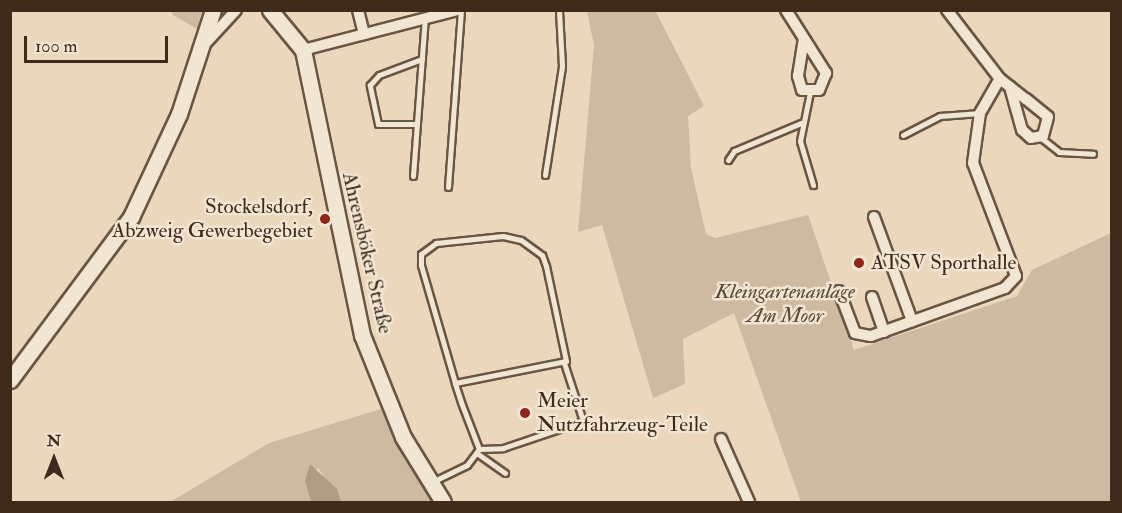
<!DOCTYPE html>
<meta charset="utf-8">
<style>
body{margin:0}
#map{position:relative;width:1122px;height:513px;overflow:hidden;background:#ead7bc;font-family:"IM FELL Double Pica",serif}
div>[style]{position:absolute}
.green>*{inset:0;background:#cdbaa1}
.water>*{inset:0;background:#b09c85}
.roads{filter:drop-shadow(2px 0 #6a5543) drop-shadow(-2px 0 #6a5543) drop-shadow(0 2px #6a5543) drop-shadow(0 -2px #6a5543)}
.lane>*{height:5px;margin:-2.5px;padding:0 2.5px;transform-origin:2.5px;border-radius:2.5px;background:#f1e5d3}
.street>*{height:10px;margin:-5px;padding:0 5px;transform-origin:5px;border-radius:5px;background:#f1e5d3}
.secondary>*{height:15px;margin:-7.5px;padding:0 7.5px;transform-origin:7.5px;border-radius:7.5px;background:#f1e5d3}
.dots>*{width:16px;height:16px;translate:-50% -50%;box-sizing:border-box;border:3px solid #f1e5d3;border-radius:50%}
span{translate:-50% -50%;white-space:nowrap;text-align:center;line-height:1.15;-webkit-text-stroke:5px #f1e5d3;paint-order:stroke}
.poi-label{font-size:21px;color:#402a1b}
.right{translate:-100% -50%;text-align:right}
.left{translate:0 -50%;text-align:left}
.street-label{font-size:21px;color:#402a1b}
.park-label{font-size:21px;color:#5c4736;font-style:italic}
.frame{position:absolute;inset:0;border:12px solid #402a1b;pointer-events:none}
.north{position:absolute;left:24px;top:429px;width:60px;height:60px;-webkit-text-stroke:4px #f1e5d3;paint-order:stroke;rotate:0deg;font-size:16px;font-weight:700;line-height:24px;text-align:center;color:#402a1b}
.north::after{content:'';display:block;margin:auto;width:21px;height:27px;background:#402a1b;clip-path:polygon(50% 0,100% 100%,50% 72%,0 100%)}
.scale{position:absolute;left:24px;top:36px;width:144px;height:27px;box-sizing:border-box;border:3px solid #402a1b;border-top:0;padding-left:8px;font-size:18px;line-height:21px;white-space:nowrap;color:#402a1b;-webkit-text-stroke:4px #f1e5d3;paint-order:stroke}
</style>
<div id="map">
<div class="green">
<i style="clip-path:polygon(655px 10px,704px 106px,688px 116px,691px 168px,706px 234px,715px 238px,808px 215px,854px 350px,1017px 296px,1032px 270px,1111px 233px,1111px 502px,801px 502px,734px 313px,683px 339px,685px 384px,653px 398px,602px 225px,578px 232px,594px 45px,587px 12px)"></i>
<i style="clip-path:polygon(171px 11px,202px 11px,197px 29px,173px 15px)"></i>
<i style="clip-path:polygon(381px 409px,436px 502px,341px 502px,318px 468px,305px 481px,311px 502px,170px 502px,269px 443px)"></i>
</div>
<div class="water">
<i style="clip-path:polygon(310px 464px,337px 489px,341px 502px,311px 502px,305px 481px)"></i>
</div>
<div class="roads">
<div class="lane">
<i style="left:810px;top:92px;width:50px;rotate:101.5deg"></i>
<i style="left:800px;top:141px;width:46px;rotate:73.5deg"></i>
<i style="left:417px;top:124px;width:39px;rotate:180deg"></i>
<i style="left:378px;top:124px;width:40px;rotate:-102deg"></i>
<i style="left:370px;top:85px;width:13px;rotate:-48deg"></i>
<i style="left:379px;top:75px;width:46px;rotate:-20.4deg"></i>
<i style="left:903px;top:135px;width:42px;rotate:-27.2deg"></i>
<i style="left:940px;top:116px;width:40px;rotate:-4.3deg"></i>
<i style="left:1040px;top:137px;width:24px;rotate:38deg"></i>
<i style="left:1059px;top:152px;width:34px;rotate:3deg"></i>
<i style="left:728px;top:160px;width:11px;rotate:-56deg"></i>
<i style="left:734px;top:151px;width:73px;rotate:-22.7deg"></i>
<i style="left:545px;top:175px;width:110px;rotate:-81.1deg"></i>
<i style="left:562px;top:66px;width:56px;rotate:-93.1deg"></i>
<i style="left:413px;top:176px;width:158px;rotate:-85.7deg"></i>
<i style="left:448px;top:187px;width:177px;rotate:-85.8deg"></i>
<i style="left:479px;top:449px;width:24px;rotate:-2deg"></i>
<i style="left:503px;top:448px;width:84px;rotate:-18.6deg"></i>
<i style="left:583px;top:421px;width:61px;rotate:-108.1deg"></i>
<i style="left:478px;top:454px;width:33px;rotate:35deg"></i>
<i style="left:432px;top:482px;width:39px;rotate:-26deg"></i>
<i style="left:467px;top:465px;width:20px;rotate:-53deg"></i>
<i style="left:479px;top:449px;width:50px;rotate:-111deg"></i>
<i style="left:461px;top:402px;width:20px;rotate:-108deg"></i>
<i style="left:455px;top:383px;width:123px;rotate:-106.1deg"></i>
<i style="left:421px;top:265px;width:11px;rotate:-90deg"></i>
<i style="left:421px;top:254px;width:19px;rotate:-36deg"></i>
<i style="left:436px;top:243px;width:67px;rotate:-6deg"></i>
<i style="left:503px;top:236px;width:18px;rotate:13deg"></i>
<i style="left:521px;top:240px;width:26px;rotate:36deg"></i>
<i style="left:542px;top:255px;width:12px;rotate:70deg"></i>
<i style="left:546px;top:266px;width:97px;rotate:78.1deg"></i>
<i style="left:566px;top:361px;width:113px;rotate:168.8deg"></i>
</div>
<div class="street">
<i style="left:358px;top:10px;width:25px;rotate:76deg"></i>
<i style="left:786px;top:10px;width:75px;rotate:57.6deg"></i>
<i style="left:826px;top:73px;width:18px;rotate:112deg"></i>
<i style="left:819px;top:90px;width:17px;rotate:180deg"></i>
<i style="left:802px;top:90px;width:15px;rotate:-106deg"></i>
<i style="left:798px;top:76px;width:37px;rotate:-81deg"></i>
<i style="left:947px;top:10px;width:87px;rotate:52.5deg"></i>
<i style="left:1000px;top:79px;width:33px;rotate:38deg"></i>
<i style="left:1026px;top:99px;width:28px;rotate:39deg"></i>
<i style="left:1048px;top:117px;width:20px;rotate:105deg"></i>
<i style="left:1043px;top:136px;width:12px;rotate:171deg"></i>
<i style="left:1031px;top:138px;width:12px;rotate:-138deg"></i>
<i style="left:1022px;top:130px;width:45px;rotate:-105.6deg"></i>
<i style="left:205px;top:44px;width:46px;rotate:-47.6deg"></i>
<i style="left:303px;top:50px;width:160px;rotate:-14.5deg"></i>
<i style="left:874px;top:217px;width:111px;rotate:69.9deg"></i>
<i style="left:839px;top:291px;width:45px;rotate:69.1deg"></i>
<i style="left:855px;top:333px;width:16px;rotate:11deg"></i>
<i style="left:871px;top:336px;width:142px;rotate:-19.7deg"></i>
<i style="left:1005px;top:288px;width:16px;rotate:-47deg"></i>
<i style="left:1016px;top:276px;width:121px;rotate:-110.8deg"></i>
<i style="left:973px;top:163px;width:50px;rotate:-82deg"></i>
<i style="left:980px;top:113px;width:39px;rotate:-60deg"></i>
<i style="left:872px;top:297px;width:37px;rotate:71deg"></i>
<i style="left:721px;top:439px;width:69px;rotate:66deg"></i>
</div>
<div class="secondary">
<i style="left:270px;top:10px;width:52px;rotate:50.5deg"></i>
<i style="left:303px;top:50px;width:291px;rotate:78.3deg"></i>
<i style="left:362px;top:335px;width:110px;rotate:68.1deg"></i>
<i style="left:403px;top:437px;width:76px;rotate:58.4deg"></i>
<i style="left:10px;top:380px;width:203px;rotate:-53.4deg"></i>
<i style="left:131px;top:217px;width:114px;rotate:-65deg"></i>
<i style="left:179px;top:114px;width:109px;rotate:-71.9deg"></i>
</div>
</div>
<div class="dots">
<i style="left:325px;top:219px;background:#8f2418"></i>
<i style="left:859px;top:263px;background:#8f2418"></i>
<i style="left:525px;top:413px;background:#8f2418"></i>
</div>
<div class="poi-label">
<span class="right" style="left:313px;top:219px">Stockelsdorf,<br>Abzweig Gewerbegebiet</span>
<span class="left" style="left:871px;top:263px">ATSV Sporthalle</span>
<span class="left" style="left:537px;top:413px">Meier<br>Nutzfahrzeug-Teile</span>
</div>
<div class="street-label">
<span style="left:367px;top:253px;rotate:77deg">Ahrensböker Straße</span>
</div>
<div class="park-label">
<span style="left:785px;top:304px">Kleingartenanlage<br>Am Moor</span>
</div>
<div class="frame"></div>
<div class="north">N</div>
<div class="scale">100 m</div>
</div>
